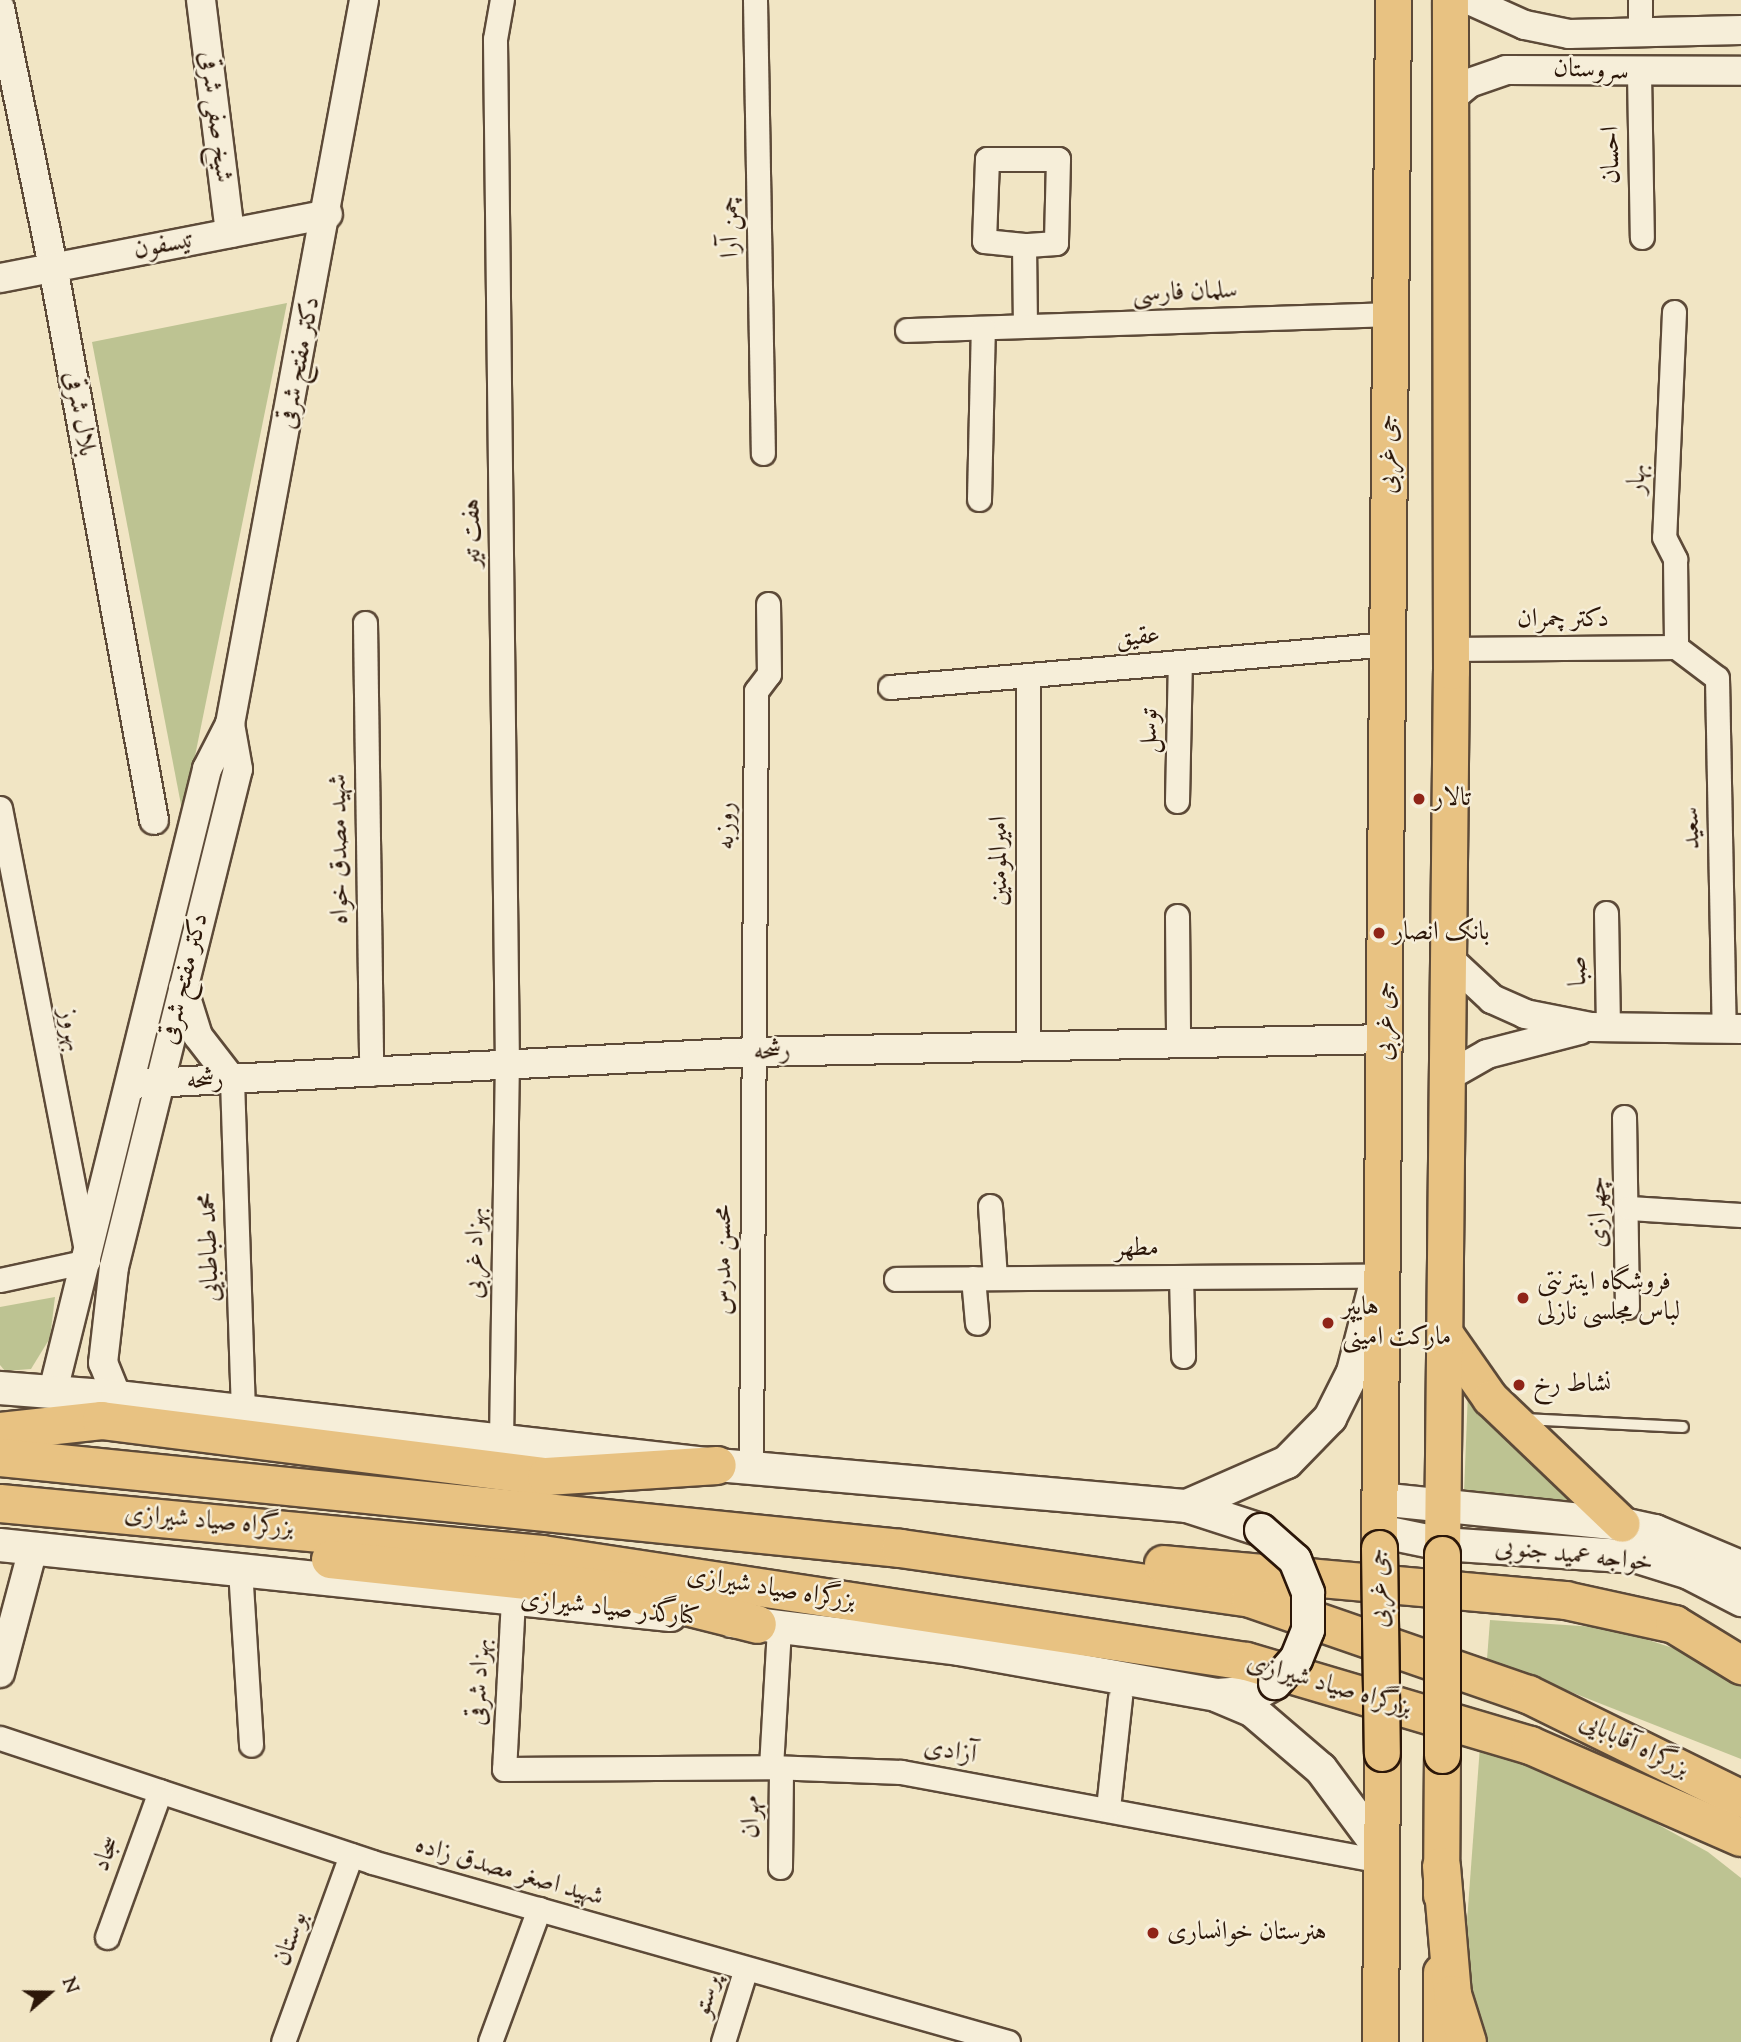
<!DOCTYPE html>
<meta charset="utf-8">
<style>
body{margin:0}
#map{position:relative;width:1741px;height:2042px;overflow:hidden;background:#f1e5c4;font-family:"Sorts Mill Goudy",Amiri,serif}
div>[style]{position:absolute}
.green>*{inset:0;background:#bdc392}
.roads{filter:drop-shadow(2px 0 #5d4a38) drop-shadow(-2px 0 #5d4a38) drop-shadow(0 2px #5d4a38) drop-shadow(0 -2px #5d4a38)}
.service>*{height:10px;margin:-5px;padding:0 5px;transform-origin:5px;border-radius:5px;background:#f6eed9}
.minor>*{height:23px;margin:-11.5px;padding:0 11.5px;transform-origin:11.5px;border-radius:11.5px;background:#f6eed9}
.tertiary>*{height:28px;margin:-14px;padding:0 14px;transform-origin:14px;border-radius:14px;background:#f6eed9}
.secondary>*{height:32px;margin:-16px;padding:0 16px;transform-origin:16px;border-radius:16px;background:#f6eed9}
.primary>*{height:35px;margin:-17.5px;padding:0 17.5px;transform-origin:17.5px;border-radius:17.5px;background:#e8c282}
.trunk>*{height:37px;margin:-18.5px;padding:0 18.5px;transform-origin:18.5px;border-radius:18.5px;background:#e8c282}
.bridges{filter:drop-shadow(2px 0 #2c1709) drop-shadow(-2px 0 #2c1709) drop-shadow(0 2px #2c1709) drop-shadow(0 -2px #2c1709)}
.secondary-bridge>*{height:32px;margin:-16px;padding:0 16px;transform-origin:16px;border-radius:16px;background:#f6eed9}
.primary-bridge>*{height:35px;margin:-17.5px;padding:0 17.5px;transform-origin:17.5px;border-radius:17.5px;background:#e8c282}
.dots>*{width:19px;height:19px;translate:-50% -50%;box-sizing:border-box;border:4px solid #f6eed9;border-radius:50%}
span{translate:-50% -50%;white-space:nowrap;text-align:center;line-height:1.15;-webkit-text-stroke:5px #f6eed9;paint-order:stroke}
.street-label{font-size:26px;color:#2c1709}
.poi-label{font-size:26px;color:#2c1709}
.left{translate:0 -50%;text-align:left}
.north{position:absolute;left:14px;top:1958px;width:70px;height:70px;-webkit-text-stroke:5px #f6eed9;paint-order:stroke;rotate:70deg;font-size:19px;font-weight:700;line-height:28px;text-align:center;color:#2c1709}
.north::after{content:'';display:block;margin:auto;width:24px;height:32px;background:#2c1709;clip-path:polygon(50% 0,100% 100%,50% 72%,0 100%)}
</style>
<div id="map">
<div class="green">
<i style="clip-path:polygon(287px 303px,183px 815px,92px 342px)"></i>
<i style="clip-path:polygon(55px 1297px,50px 1338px,31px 1369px,5px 1371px,0 1365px,0 1307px)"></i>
<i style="clip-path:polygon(1468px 1391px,1583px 1503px,1464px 1493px)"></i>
<i style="clip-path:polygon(1490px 1620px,1611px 1628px,1676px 1649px,1736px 1678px,1741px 1683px,1741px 1759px,1487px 1659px)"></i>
<i style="clip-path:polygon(1480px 1746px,1617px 1802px,1708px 1852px,1741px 1878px,1741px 2042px,1484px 2042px,1470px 2004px,1467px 1921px)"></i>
</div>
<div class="roads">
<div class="service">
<i style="left:1524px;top:1419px;width:159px;rotate:2.9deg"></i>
</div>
<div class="minor">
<i style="left:755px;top:0;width:453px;rotate:89deg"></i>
<i style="left:1640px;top:0;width:29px;rotate:90deg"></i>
<i style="left:1639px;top:73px;width:164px;rotate:89deg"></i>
<i style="left:1024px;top:245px;width:40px;rotate:-174.3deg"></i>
<i style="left:984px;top:241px;width:82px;rotate:-87.9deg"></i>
<i style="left:987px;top:159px;width:71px"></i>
<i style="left:1058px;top:159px;width:84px;rotate:91.4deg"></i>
<i style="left:1056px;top:243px;width:32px;rotate:176deg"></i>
<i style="left:1024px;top:245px;width:81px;rotate:89.3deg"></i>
<i style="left:1674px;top:312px;width:225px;rotate:92.5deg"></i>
<i style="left:1664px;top:537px;width:25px;rotate:63deg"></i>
<i style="left:1675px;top:559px;width:88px;rotate:89.3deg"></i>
<i style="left:907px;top:330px;width:482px;rotate:-1.9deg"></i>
<i style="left:979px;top:499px;width:171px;rotate:-88.7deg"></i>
<i style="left:365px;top:623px;width:451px;rotate:89.2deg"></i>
<i style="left:1676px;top:647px;width:51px;rotate:37.1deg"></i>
<i style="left:1717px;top:678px;width:351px;rotate:88.9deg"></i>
<i style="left:1450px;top:649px;width:226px;rotate:-0.5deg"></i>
<i style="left:1028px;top:675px;width:371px;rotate:90deg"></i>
<i style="left:890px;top:687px;width:502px;rotate:-4.92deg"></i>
<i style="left:1177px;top:801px;width:139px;rotate:-88.8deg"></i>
<i style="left:0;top:808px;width:461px;rotate:79deg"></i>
<i style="left:88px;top:1261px;width:90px;rotate:167.8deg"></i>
<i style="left:1606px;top:913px;width:114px;rotate:89deg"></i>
<i style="left:1177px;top:916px;width:127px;rotate:89.5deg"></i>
<i style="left:232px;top:1080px;width:331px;rotate:88.1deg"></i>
<i style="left:1624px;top:1117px;width:190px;rotate:89.1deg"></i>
<i style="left:990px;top:1206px;width:72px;rotate:86deg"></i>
<i style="left:1629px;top:1208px;width:112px;rotate:3.6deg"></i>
<i style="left:1181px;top:1277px;width:79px;rotate:88.5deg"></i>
<i style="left:973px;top:1278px;width:45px;rotate:84.9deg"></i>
<i style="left:896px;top:1279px;width:482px;rotate:-0.4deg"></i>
<i style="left:501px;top:1440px;width:373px;rotate:-89.1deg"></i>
<i style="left:507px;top:1067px;width:1028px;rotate:-90.67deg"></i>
<i style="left:495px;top:39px;width:40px;rotate:-80deg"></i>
<i style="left:751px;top:1468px;width:777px;rotate:-89.63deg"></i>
<i style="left:756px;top:691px;width:21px;rotate:-53deg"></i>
<i style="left:769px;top:674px;width:70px;rotate:-90.8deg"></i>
<i style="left:240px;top:1569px;width:176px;rotate:86.4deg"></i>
<i style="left:513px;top:1599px;width:170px;rotate:93deg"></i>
<i style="left:504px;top:1769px;width:267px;rotate:-0.4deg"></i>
<i style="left:771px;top:1767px;width:130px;rotate:2.2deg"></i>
<i style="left:901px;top:1772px;width:488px;rotate:10.5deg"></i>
<i style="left:0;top:1738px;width:392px;rotate:18.4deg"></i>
<i style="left:372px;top:1862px;width:661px;rotate:15.8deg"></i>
<i style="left:771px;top:1767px;width:140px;rotate:-86.7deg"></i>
<i style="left:1108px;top:1808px;width:111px;rotate:-83.8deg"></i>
<i style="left:780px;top:1867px;width:99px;rotate:-89.4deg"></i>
<i style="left:107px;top:1937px;width:155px;rotate:-70deg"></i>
<i style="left:283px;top:2042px;width:199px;rotate:-70deg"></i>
<i style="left:490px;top:2042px;width:142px;rotate:-69.8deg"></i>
<i style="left:723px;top:2042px;width:77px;rotate:-72.7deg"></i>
</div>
<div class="tertiary">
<i style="left:201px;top:0;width:235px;rotate:82.9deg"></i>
<i style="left:1469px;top:0;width:61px;rotate:24.1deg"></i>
<i style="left:1525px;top:25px;width:45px;rotate:11.6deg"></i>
<i style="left:1569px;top:34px;width:172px;rotate:-1.3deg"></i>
<i style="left:0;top:8px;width:264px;rotate:78.4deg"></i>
<i style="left:53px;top:267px;width:562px;rotate:79.65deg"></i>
<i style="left:1449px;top:100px;width:26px;rotate:-40deg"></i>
<i style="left:1469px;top:83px;width:39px;rotate:-19deg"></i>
<i style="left:1506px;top:70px;width:235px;rotate:0.2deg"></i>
<i style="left:0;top:278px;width:334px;rotate:-11deg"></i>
<i style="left:1447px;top:957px;width:62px;rotate:43deg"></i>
<i style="left:1492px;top:999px;width:36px;rotate:24deg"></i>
<i style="left:1525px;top:1014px;width:67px;rotate:11.1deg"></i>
<i style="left:1591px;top:1027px;width:150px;rotate:0.8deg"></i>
<i style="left:183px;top:988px;width:50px;rotate:72.6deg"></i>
<i style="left:198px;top:1036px;width:56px;rotate:52.3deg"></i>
<i style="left:1445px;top:1078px;width:48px;rotate:-29.7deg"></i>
<i style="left:1487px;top:1054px;width:96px;rotate:-14.5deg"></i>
<i style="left:131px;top:1084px;width:622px;rotate:-2.95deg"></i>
<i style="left:752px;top:1052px;width:634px;rotate:-1.17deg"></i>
<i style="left:53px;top:1391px;width:641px;rotate:-76.09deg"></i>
<i style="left:207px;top:769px;width:51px;rotate:-62.9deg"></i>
<i style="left:230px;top:724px;width:736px;rotate:-79.51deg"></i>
<i style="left:117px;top:1397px;width:37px;rotate:-112deg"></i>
<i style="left:103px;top:1363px;width:97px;rotate:-83.5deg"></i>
<i style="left:114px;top:1267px;width:513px;rotate:-76.02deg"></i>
<i style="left:238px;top:769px;width:46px;rotate:-100.1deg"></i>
<i style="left:0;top:1673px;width:128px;rotate:-75.1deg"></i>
</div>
<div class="secondary">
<i style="left:0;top:1388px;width:117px;rotate:4.4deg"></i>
<i style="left:117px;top:1397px;width:604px;rotate:6.47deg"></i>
<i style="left:717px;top:1465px;width:472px;rotate:5deg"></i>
<i style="left:1187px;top:1506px;width:78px;rotate:18deg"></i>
<i style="left:1379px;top:1499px;width:244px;rotate:5.9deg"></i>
<i style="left:1622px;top:1524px;width:34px;rotate:12deg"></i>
<i style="left:1655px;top:1531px;width:93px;rotate:22.7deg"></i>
<i style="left:1187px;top:1506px;width:109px;rotate:-23.7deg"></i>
<i style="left:1287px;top:1462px;width:62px;rotate:-45.7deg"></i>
<i style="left:1330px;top:1418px;width:51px;rotate:-63.4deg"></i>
<i style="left:1353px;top:1372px;width:85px;rotate:-75.6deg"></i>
<i style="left:1379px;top:1531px;width:64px;rotate:11.7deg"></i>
<i style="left:1442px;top:1544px;width:196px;rotate:3.8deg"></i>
<i style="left:1638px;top:1557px;width:53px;rotate:17.4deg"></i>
<i style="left:1689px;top:1573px;width:59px;rotate:27.4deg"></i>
<i style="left:0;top:1545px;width:674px;rotate:5.96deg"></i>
<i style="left:732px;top:1621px;width:229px;rotate:7deg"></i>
<i style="left:959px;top:1649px;width:262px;rotate:10.1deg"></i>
<i style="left:1217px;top:1695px;width:42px;rotate:-4.1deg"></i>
<i style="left:1259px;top:1692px;width:18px;rotate:-29deg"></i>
<i style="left:1218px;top:1696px;width:38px;rotate:23deg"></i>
<i style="left:1253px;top:1711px;width:89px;rotate:40.5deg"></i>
<i style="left:1321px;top:1769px;width:101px;rotate:53.5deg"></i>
</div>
<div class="primary">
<i style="left:1446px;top:1335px;width:77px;rotate:55.1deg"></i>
<i style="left:1490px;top:1398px;width:182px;rotate:43.7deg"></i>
<i style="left:1379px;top:1548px;width:1548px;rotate:-89.48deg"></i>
<i style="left:1442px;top:1554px;width:883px;rotate:-89.42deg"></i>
<i style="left:1451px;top:671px;width:671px;rotate:-90.09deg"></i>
<i style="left:1441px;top:1895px;width:140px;rotate:-89.6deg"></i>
<i style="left:1380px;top:2042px;width:289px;rotate:-89.6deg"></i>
<i style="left:1441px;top:2042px;width:70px;rotate:-90deg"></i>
</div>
<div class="trunk">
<i style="left:0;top:1431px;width:102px;rotate:-6.2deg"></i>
<i style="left:101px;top:1420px;width:449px;rotate:7.2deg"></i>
<i style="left:546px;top:1476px;width:171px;rotate:-3.7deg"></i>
<i style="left:0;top:1457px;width:905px;rotate:5.77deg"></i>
<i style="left:900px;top:1548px;width:354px;rotate:8.1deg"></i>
<i style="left:1250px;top:1598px;width:294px;rotate:19.1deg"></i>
<i style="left:1528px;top:1694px;width:237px;rotate:26.2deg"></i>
<i style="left:0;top:1503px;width:544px;rotate:5.38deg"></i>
<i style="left:542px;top:1554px;width:712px;rotate:8.64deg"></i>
<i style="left:1246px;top:1661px;width:296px;rotate:16.5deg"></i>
<i style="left:1530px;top:1745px;width:230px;rotate:23.6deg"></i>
<i style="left:330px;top:1559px;width:294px;rotate:6.1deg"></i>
<i style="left:622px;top:1590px;width:139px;rotate:14.1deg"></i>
<i style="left:1163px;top:1564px;width:404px;rotate:5.1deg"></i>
<i style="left:1565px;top:1600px;width:112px;rotate:12.4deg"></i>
<i style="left:1674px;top:1624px;width:79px;rotate:31.5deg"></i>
<i style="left:1441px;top:1866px;width:128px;rotate:85.1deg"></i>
<i style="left:1452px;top:1994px;width:50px;rotate:72.6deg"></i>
</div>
</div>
<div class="bridges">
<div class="secondary-bridge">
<i style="left:1261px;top:1530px;width:45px;rotate:41.4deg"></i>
<i style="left:1295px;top:1560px;width:35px;rotate:68deg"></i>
<i style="left:1308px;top:1593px;width:37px;rotate:90deg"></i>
<i style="left:1308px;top:1630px;width:31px;rotate:112deg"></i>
<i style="left:1296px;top:1659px;width:32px;rotate:131deg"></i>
</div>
<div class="primary-bridge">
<i style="left:1379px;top:1548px;width:205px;rotate:89.2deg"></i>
<i style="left:1442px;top:1755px;width:201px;rotate:-90deg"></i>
</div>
</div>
<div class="dots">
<i style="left:1419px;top:799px;background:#8f2418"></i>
<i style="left:1379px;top:933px;background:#8f2418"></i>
<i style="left:1523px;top:1298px;background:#8f2418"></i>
<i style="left:1328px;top:1323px;background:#8f2418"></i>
<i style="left:1519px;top:1385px;background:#8f2418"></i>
<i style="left:1153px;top:1933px;background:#8f2418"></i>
</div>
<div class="street-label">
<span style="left:1591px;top:71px;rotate:3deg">سروستان</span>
<span style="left:215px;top:117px;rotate:83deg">شیخ صفی شرقی</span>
<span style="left:1612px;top:155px;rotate:-91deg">احسان</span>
<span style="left:731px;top:227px;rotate:-91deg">چمن آرا</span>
<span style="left:164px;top:246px;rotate:-11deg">تیسفون</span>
<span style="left:1185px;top:293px;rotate:-2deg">سلمان فارسی</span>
<span style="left:300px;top:363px;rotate:-79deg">دکتر مفتح شرقی</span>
<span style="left:79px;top:414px;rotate:80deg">بلال شرقی</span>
<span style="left:1389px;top:454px;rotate:-90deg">جی غربی</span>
<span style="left:1638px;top:479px;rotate:-87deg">بهار</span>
<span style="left:473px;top:533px;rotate:-91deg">هفت تیر</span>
<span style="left:1563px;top:620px">دکتر چمران</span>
<span style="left:1138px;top:638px;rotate:-5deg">عقیق</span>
<span style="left:1150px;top:731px;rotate:-89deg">توسل</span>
<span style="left:727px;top:826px;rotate:-89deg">روزبه</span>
<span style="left:1692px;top:828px;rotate:-91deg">سعید</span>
<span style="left:340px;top:849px;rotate:-91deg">شهید مصدق خواه</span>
<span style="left:1000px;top:861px;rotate:-90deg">امیرالمومنین</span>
<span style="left:1579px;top:971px;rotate:-91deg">صبا</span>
<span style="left:185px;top:979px;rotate:-76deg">دکتر مفتح شرقی</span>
<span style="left:1386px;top:1021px;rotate:-89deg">جی غربی</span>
<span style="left:70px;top:1030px;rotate:79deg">بهروز</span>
<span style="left:772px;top:1052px;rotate:-2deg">رشحه</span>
<span style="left:205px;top:1081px;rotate:-3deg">رشحه</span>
<span style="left:1599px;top:1212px;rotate:-91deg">چهرازی</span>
<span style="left:210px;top:1247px;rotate:-92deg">محمد طباطبایی</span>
<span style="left:1137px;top:1249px">مطهر</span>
<span style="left:476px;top:1253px;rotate:-89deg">بهزاد غربی</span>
<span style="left:724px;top:1260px;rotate:-90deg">محسن مدرس</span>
<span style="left:209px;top:1522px;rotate:5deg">بزرگراه صیاد شیرازی</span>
<span style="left:1574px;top:1556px;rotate:6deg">خواجه عمید جنوبی</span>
<span style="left:1380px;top:1588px;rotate:-91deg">جی غربی</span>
<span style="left:771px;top:1589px;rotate:9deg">بزرگراه صیاد شیرازی</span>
<span style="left:610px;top:1609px;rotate:6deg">کنارگذر صیاد شیرازی</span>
<span style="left:480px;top:1682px;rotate:-87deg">بهزاد شرقی</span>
<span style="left:1329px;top:1686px;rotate:16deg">بزرگراه صیاد شیرازی</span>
<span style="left:1634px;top:1746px;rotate:26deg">بزرگراه آقابابایی</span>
<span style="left:950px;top:1752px;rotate:9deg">آزادی</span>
<span style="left:752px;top:1817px;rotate:-89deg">مهران</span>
<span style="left:107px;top:1854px;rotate:-70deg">سجاد</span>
<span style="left:509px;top:1872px;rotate:16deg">شهید اصغر مصدق زاده</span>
<span style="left:291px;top:1939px;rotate:-70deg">بوستان</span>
<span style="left:708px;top:1996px;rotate:-73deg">پرستو</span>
</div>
<div class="poi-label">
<span class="left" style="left:1433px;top:799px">تالار</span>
<span class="left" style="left:1393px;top:933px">بانک انصار</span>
<span class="left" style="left:1537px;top:1298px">فروشگاه اینترنتی<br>لباس مجلسی نازلی</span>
<span class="left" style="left:1342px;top:1323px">هایپر<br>مارکت امینی</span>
<span class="left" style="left:1533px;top:1385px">نشاط رخ</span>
<span class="left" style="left:1167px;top:1933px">هنرستان خوانساری</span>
</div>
<div class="north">N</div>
</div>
